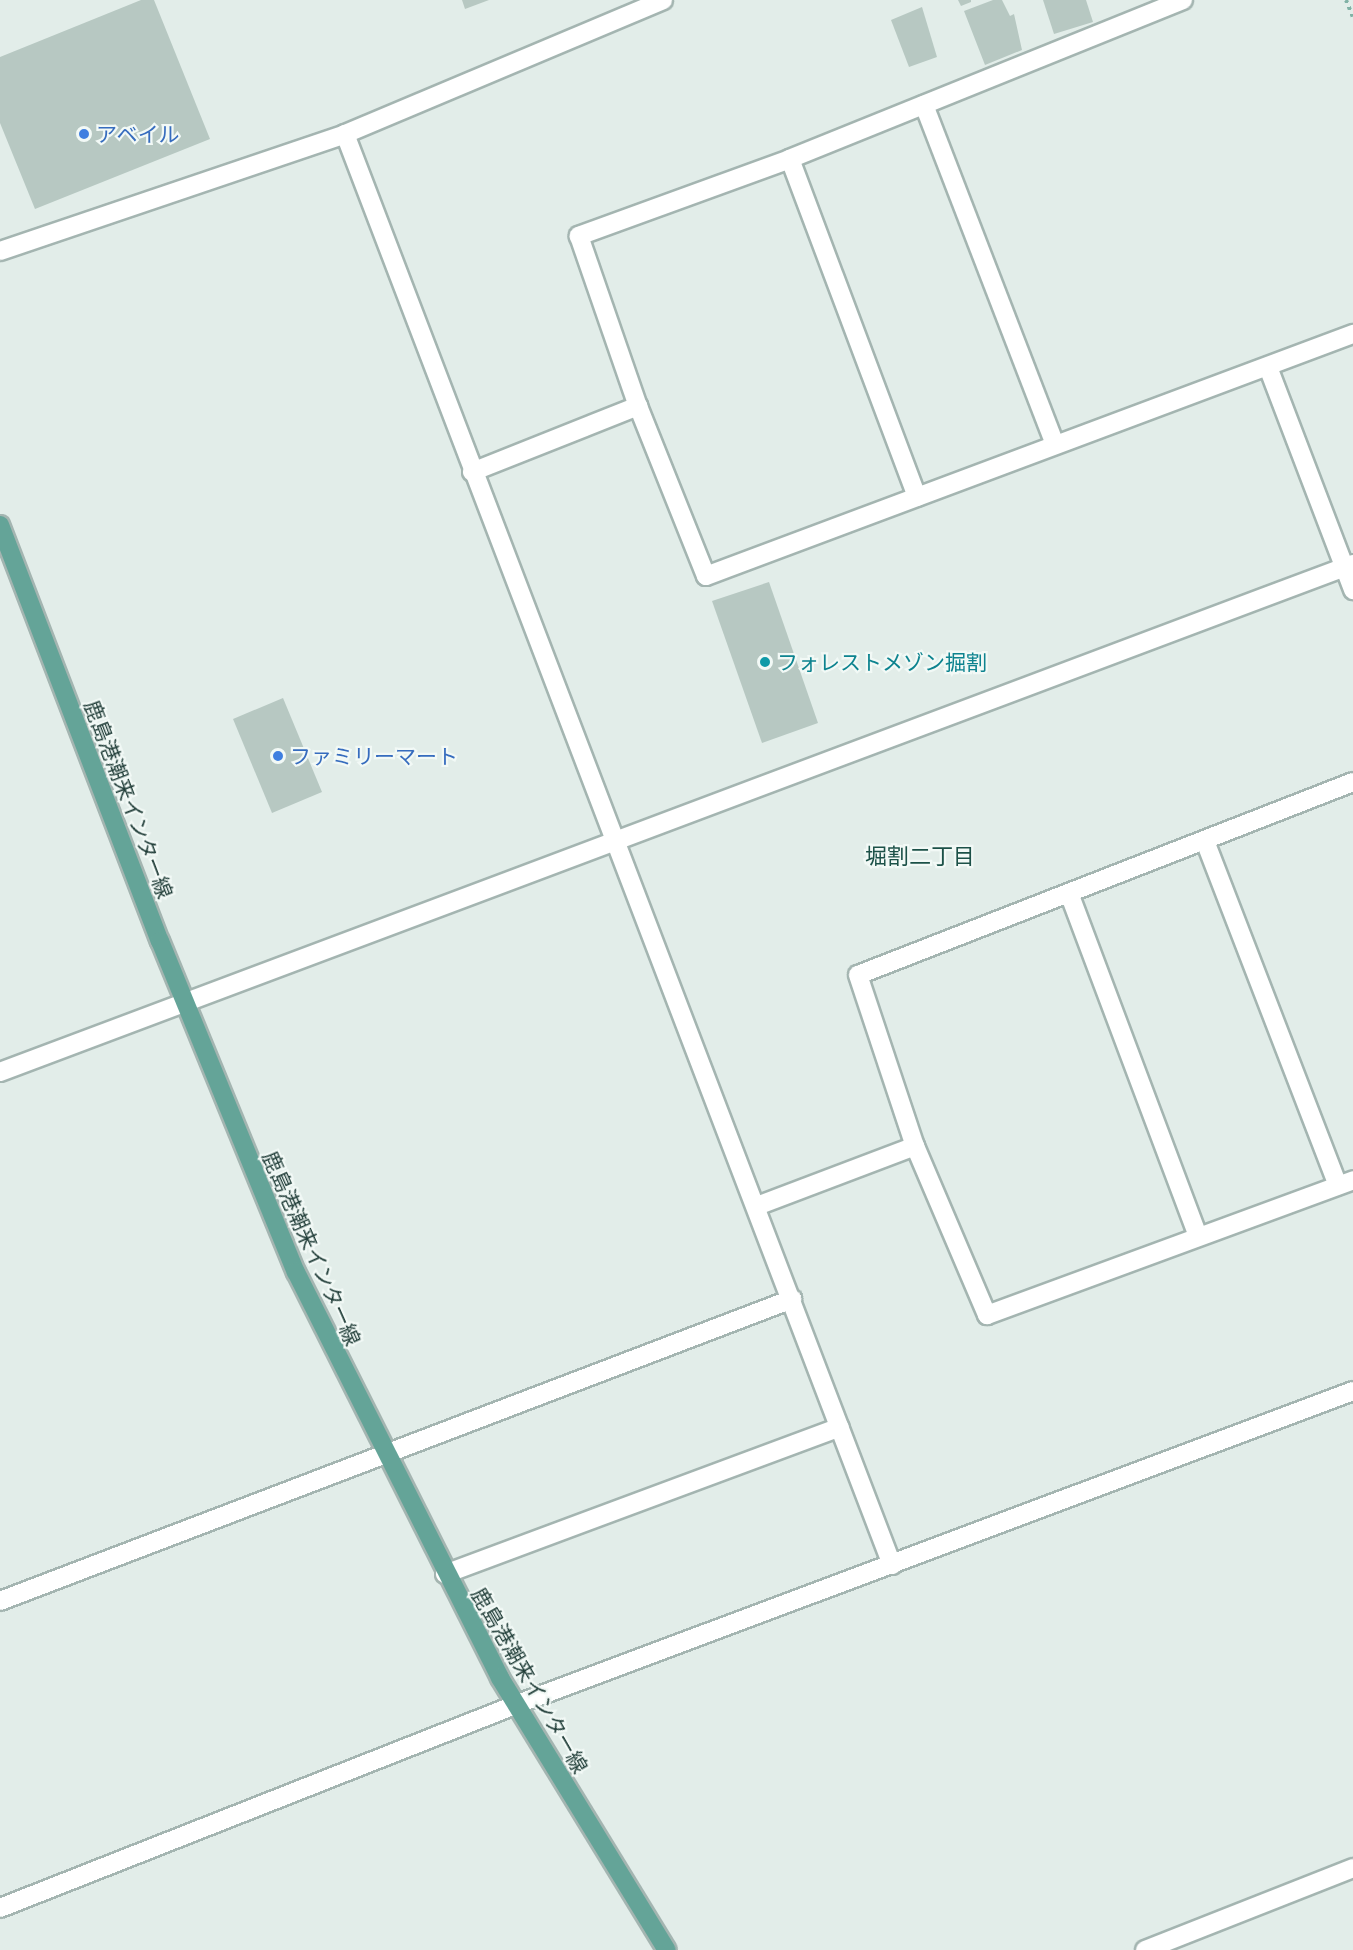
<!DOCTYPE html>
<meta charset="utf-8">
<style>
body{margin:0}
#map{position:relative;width:1353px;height:1950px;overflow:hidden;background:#e2ede9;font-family:"Titillium Web","Noto Sans JP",sans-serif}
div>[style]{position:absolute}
.building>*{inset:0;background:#b7c8c2}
.path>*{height:4px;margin-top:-2px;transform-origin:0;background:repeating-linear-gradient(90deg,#81b2a6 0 3px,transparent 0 7.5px)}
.roads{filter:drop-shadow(2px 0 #a4b5b1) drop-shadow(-2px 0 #a4b5b1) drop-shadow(0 2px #a4b5b1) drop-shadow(0 -2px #a4b5b1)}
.minor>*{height:18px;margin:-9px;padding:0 9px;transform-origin:9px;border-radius:9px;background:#fff}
.major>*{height:18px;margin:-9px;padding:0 9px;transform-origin:9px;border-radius:9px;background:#64a498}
.dots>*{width:16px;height:16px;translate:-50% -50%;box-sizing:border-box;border:3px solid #f2f9f6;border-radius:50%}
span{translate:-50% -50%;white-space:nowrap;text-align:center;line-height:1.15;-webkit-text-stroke:4.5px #f2f9f6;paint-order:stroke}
.shop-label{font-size:21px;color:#366cbe}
.left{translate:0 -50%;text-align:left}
.culture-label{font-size:21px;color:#0d838f}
.street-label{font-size:21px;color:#213e39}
.neighbourhood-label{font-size:22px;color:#1c5148}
</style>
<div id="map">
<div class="building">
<i style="clip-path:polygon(141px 0,154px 0,210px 139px,35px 209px,0 123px,0 57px)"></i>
<i style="clip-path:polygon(462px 0,489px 0,465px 9px)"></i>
<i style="clip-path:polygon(958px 0,971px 0,971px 2px,961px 6px)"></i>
<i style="clip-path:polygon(993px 0,1002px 0,1010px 16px,1014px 14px,1022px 50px,985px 65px,964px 11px)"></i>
<i style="clip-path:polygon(1043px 0,1086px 0,1093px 22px,1054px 34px)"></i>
<i style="clip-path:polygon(922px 7px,937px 57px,909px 67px,891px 20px)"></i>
<i style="clip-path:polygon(769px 582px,818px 723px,762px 743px,712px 601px)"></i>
<i style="clip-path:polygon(283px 698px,322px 792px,272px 813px,233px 719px)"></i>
</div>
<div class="path">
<i style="left:1346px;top:0;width:18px;rotate:68deg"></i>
</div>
<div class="roads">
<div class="minor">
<i style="left:1183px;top:0;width:424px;rotate:158deg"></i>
<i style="left:790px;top:159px;width:225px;rotate:160deg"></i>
<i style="left:579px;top:236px;width:180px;rotate:70.9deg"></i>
<i style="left:638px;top:406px;width:183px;rotate:68.2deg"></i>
<i style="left:706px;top:576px;width:691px;rotate:-20.51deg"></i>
<i style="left:924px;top:105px;width:364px;rotate:68.9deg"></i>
<i style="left:345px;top:134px;width:1532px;rotate:69.08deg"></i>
<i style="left:790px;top:159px;width:361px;rotate:69.4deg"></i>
<i style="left:0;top:251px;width:364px;rotate:-18.7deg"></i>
<i style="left:345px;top:134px;width:345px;rotate:-22.8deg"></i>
<i style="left:1268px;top:367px;width:239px;rotate:69.1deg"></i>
<i style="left:472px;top:472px;width:179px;rotate:-21.7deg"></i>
<i style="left:1353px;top:782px;width:531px;rotate:158.7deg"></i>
<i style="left:858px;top:975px;width:180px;rotate:71.6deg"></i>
<i style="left:915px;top:1146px;width:184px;rotate:66.9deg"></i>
<i style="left:987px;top:1315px;width:390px;rotate:-20.2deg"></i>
<i style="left:1205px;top:841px;width:369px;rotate:68.9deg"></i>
<i style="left:1069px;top:893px;width:367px;rotate:69.4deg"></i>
<i style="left:0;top:1072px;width:1445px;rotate:-20.58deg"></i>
<i style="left:757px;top:1206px;width:169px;rotate:-20.8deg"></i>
<i style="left:445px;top:1574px;width:421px;rotate:-20.4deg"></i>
<i style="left:0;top:1601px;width:848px;rotate:-20.87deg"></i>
<i style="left:0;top:1908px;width:554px;rotate:-21.51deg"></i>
<i style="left:515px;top:1705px;width:895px;rotate:-20.54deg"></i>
<i style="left:1145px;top:1950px;width:224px;rotate:-21.5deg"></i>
</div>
<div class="major">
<i style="left:0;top:525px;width:446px;rotate:69deg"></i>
<i style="left:160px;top:941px;width:358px;rotate:67.7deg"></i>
<i style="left:296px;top:1272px;width:454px;rotate:63.3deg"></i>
<i style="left:500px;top:1678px;width:319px;rotate:58.5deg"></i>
</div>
</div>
<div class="dots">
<i style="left:84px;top:134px;background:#3f7fe0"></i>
<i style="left:765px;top:662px;background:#0f9aa8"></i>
<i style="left:278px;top:756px;background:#3f7fe0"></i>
</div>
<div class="shop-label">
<span class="left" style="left:96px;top:134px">アベイル</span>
<span class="left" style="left:290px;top:756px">ファミリーマート</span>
</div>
<div class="culture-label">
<span class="left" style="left:777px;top:662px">フォレストメゾン掘割</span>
</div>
<div class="street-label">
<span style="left:129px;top:799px;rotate:69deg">鹿島港潮来インター線</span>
<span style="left:312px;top:1248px;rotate:66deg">鹿島港潮来インター線</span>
<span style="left:530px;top:1680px;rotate:60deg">鹿島港潮来インター線</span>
</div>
<div class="neighbourhood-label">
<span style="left:920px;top:857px">堀割二丁目</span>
</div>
</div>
